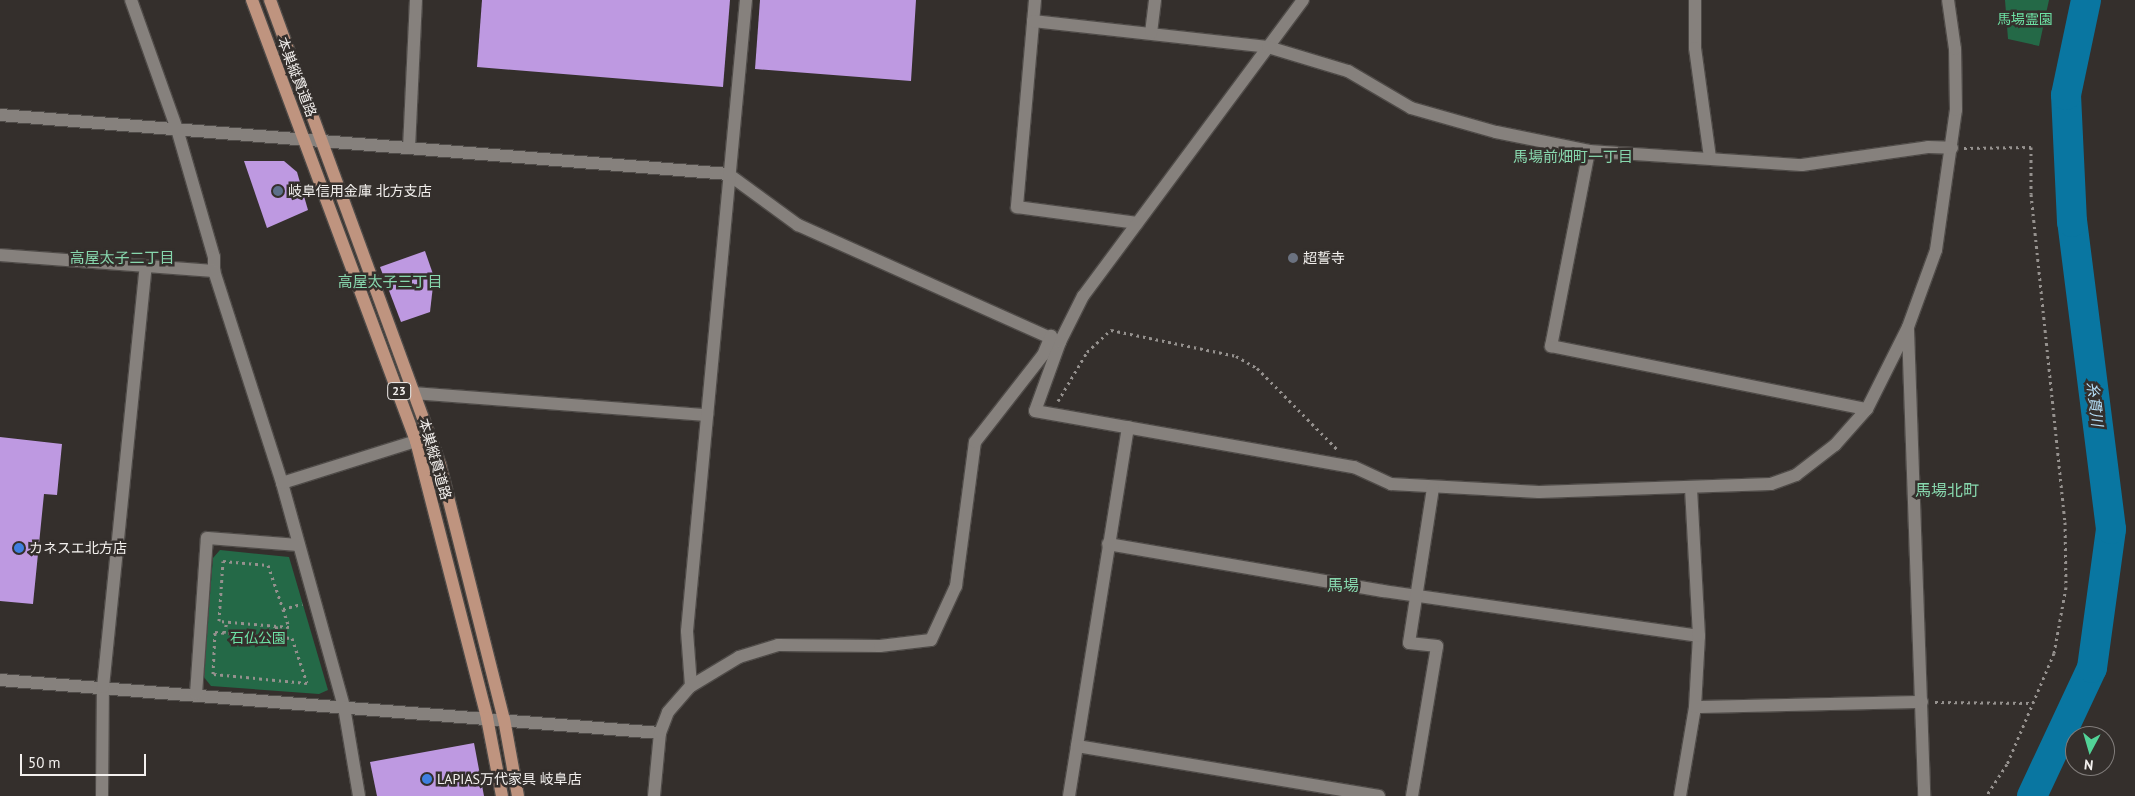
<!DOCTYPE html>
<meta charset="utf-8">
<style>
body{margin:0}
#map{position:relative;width:2135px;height:796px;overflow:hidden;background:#342f2c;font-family:"PT Sans","Noto Sans JP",sans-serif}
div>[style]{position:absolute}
.green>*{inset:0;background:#246947}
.river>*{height:30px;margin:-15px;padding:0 15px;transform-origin:15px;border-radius:15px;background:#0976a1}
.building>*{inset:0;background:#be99e1}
.path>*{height:3px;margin-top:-1.5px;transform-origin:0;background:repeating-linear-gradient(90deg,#95918e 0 2.5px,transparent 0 6.5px)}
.roads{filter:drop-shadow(1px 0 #4f4b48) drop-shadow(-1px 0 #4f4b48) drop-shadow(0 1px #4f4b48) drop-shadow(0 -1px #4f4b48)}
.minor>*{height:12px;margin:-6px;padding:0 6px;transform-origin:6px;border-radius:6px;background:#86817d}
.primary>*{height:12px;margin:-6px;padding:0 6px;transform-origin:6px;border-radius:6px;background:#bf947f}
.dots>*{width:14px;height:14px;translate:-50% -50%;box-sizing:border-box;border:2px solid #342f2c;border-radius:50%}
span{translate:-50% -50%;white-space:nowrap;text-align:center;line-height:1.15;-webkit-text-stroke:5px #342f2c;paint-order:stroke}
.shield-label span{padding:1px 4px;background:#342f2c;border:1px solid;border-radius:4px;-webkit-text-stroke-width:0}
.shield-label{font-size:12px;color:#f3f0ee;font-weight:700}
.park-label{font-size:14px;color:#6de2a5}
.street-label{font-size:14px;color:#f3f0ee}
.poi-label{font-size:14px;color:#f3f0ee}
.left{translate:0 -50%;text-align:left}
.neighbourhood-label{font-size:15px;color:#87d7ad}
.water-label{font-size:15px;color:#b5dff8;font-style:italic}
.quarter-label{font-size:16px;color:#87d7ad}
.north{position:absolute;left:2065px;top:726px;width:50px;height:50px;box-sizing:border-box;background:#342f2c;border:1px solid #807c7a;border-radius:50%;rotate:186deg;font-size:14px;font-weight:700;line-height:20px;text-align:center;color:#f3f0ee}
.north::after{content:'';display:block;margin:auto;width:18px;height:22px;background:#52d397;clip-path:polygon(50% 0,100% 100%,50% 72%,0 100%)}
.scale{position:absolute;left:20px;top:754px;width:126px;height:22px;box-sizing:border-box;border:2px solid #f3f0ee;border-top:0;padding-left:6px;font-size:15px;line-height:18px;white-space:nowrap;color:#f3f0ee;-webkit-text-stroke:4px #342f2c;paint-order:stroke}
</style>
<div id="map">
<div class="green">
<i style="clip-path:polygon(2005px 0,2049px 0,2039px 46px,2008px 39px)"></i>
<i style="clip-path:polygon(220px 550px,289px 557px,328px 690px,319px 694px,211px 686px,203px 676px,213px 558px)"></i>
</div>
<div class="river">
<i style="left:2032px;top:796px;width:141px;rotate:-64.9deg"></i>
<i style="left:2092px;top:668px;width:140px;rotate:-82.2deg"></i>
<i style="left:2111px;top:529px;width:309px;rotate:-97.2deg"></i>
<i style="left:2072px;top:222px;width:127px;rotate:-92.7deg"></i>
<i style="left:2066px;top:95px;width:97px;rotate:-78.1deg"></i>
</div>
<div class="building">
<i style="clip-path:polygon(482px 0,730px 0,723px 87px,477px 67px)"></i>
<i style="clip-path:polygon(760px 0,916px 0,911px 81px,755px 69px)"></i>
<i style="clip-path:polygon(244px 161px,284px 161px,297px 172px,308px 210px,267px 228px)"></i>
<i style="clip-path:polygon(425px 251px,434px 277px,430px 312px,401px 322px,380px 267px)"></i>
<i style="clip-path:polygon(0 437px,62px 444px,57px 495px,44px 494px,33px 604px,0 601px)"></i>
<i style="clip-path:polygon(474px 743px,484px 796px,377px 796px,370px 762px)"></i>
</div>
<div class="path">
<i style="left:1964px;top:148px;width:67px;rotate:-0.9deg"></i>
<i style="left:2031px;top:147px;width:47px;rotate:90deg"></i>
<i style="left:2031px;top:194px;width:330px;rotate:84.1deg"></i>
<i style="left:2065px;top:522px;width:65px;rotate:89.1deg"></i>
<i style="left:2066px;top:587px;width:67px;rotate:100.3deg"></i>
<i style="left:2054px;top:653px;width:121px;rotate:112.9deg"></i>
<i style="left:2007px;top:764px;width:38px;rotate:123deg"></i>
<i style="left:1058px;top:401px;width:57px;rotate:-59.4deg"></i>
<i style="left:1087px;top:352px;width:33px;rotate:-43deg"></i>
<i style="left:1111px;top:330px;width:128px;rotate:11.7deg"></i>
<i style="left:1236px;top:356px;width:24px;rotate:30deg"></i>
<i style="left:1257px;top:368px;width:115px;rotate:45.4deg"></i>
<i style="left:283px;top:609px;width:19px;rotate:72deg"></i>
<i style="left:289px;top:627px;width:70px;rotate:-175.1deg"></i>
<i style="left:219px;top:621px;width:60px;rotate:-86.2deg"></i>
<i style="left:223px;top:561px;width:45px;rotate:5.1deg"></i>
<i style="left:268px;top:565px;width:46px;rotate:71.2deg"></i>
<i style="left:283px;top:609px;width:20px;rotate:-15deg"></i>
<i style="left:276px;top:626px;width:11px;rotate:75deg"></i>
<i style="left:215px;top:632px;width:77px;rotate:4.5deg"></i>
<i style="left:292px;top:638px;width:47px;rotate:71.6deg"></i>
<i style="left:307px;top:683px;width:94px;rotate:-174.5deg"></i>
<i style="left:213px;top:674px;width:42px;rotate:-87.3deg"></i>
<i style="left:224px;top:633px;width:11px;rotate:-75deg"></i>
<i style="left:1935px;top:702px;width:97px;rotate:0.6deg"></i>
</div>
<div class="roads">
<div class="minor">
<i style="left:131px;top:0;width:137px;rotate:70.4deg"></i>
<i style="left:177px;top:129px;width:133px;rotate:73.9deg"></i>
<i style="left:214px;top:257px;width:14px;rotate:90deg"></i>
<i style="left:214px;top:271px;width:223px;rotate:72.2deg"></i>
<i style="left:282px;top:483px;width:232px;rotate:74.5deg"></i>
<i style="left:344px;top:707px;width:90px;rotate:80.4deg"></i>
<i style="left:1035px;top:0;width:208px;rotate:95deg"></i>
<i style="left:1017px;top:207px;width:121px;rotate:7.6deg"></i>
<i style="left:1303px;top:0;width:369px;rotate:126.6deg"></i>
<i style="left:1083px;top:296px;width:51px;rotate:116.6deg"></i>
<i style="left:1060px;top:342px;width:73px;rotate:109.9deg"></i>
<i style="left:1035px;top:411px;width:324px;rotate:10deg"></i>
<i style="left:1354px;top:467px;width:41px;rotate:24.7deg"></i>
<i style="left:1391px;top:484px;width:148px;rotate:3.1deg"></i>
<i style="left:1539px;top:492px;width:232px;rotate:-2deg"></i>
<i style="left:1771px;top:484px;width:27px;rotate:-20deg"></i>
<i style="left:1796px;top:475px;width:49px;rotate:-37.6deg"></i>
<i style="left:1835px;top:445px;width:48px;rotate:-48.4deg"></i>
<i style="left:1867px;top:409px;width:92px;rotate:-63.4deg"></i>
<i style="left:1908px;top:327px;width:82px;rotate:-70deg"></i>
<i style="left:1936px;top:250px;width:141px;rotate:-81.9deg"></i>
<i style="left:1956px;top:110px;width:61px;rotate:-90.9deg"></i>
<i style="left:1955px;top:49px;width:49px;rotate:-98.1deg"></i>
<i style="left:1695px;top:0;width:48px;rotate:90deg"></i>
<i style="left:1695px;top:48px;width:110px;rotate:82.2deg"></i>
<i style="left:1033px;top:21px;width:236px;rotate:6.3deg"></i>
<i style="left:1268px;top:47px;width:84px;rotate:16.7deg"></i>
<i style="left:1348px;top:71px;width:73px;rotate:30.4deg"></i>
<i style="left:1411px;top:108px;width:88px;rotate:15.8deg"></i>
<i style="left:1496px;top:132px;width:95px;rotate:11.5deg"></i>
<i style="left:1589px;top:151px;width:213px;rotate:3.8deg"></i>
<i style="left:1802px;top:165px;width:127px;rotate:-8.1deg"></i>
<i style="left:1928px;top:147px;width:24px;rotate:2deg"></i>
<i style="left:1151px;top:33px;width:33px;rotate:-83deg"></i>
<i style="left:0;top:115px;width:730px;rotate:4.63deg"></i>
<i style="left:728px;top:174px;width:87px;rotate:36.1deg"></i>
<i style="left:798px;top:225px;width:287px;rotate:24.1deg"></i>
<i style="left:409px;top:148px;width:148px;rotate:-87.3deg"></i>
<i style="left:1589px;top:151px;width:199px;rotate:101deg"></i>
<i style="left:1551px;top:346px;width:322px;rotate:11.3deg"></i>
<i style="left:0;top:255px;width:215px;rotate:4.3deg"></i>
<i style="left:1908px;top:330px;width:466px;rotate:88deg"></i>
<i style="left:399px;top:392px;width:309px;rotate:4.3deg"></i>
<i style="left:1128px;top:427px;width:323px;rotate:99.1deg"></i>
<i style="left:1077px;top:746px;width:306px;rotate:9.4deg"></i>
<i style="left:282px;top:483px;width:140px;rotate:-17.4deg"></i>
<i style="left:1108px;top:544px;width:279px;rotate:9.7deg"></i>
<i style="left:1383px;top:591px;width:319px;rotate:8.1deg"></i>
<i style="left:0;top:680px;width:662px;rotate:4.59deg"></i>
<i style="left:691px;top:686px;width:55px;rotate:-94.2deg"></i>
<i style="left:687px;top:631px;width:634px;rotate:-84.66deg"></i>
<i style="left:196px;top:694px;width:156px;rotate:-86deg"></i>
<i style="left:207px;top:538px;width:92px;rotate:4.4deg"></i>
<i style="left:1695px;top:707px;width:227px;rotate:-1.3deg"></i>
<i style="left:102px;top:796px;width:109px;rotate:-89.5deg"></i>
<i style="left:103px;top:687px;width:423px;rotate:-84.2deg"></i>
<i style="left:654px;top:796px;width:63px;rotate:-84.6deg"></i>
<i style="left:660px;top:733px;width:22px;rotate:-69deg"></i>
<i style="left:668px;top:712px;width:35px;rotate:-49deg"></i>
<i style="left:691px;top:686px;width:56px;rotate:-31.1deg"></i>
<i style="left:739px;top:657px;width:41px;rotate:-17.1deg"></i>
<i style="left:778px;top:645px;width:102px;rotate:0.6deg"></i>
<i style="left:880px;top:646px;width:51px;rotate:-6.7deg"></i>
<i style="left:931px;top:640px;width:60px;rotate:-65.2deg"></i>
<i style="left:956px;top:586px;width:145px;rotate:-82.5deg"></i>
<i style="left:975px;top:442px;width:110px;rotate:-52deg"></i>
<i style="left:1043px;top:355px;width:21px;rotate:-67deg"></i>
<i style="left:1069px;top:796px;width:51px;rotate:-80.9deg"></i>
<i style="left:1412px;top:796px;width:152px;rotate:-80.5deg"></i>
<i style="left:1437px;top:646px;width:28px;rotate:-174deg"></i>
<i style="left:1409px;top:643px;width:157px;rotate:-81.2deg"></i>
<i style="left:1680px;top:796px;width:90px;rotate:-80.4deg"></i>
<i style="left:1695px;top:707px;width:71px;rotate:-86.8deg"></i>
<i style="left:1699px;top:636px;width:146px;rotate:-93.1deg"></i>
</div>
<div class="primary">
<i style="left:252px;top:0;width:471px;rotate:69.6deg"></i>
<i style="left:416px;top:441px;width:286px;rotate:75.6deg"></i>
<i style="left:487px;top:718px;width:79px;rotate:79.1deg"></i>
<i style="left:270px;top:0;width:495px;rotate:69.9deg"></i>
<i style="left:440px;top:465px;width:262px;rotate:75.9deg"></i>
<i style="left:504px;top:719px;width:78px;rotate:79.7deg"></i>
</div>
</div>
<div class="dots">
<i style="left:278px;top:191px;background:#5c6f8a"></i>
<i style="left:1293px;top:258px;background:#6b7280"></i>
<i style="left:19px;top:548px;background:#3f7fe0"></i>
<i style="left:427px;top:779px;background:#3f7fe0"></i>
</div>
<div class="shield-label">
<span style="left:399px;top:391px">23</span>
</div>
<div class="park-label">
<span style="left:2025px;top:19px">馬場霊園</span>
<span style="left:258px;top:638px">石仏公園</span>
</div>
<div class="street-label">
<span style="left:297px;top:77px;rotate:69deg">本巣縦貫道路</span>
<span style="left:435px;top:459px;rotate:74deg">本巣縦貫道路</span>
</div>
<div class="poi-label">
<span class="left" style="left:288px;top:191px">岐阜信用金庫 北方支店</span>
<span class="left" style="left:1303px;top:258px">超誓寺</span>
<span class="left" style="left:29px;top:548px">カネスエ北方店</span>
<span class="left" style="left:437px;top:779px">LAPIAS万代家具 岐阜店</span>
</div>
<div class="neighbourhood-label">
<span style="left:1573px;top:157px">馬場前畑町一丁目</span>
<span style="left:122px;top:258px">高屋太子二丁目</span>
<span style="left:390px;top:282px">高屋太子三丁目</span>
</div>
<div class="water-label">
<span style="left:2095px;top:404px;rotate:83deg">糸貫川</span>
</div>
<div class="quarter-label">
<span style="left:1947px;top:490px">馬場北町</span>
<span style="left:1343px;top:585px">馬場</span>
</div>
<div class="north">N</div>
<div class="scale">50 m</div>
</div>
